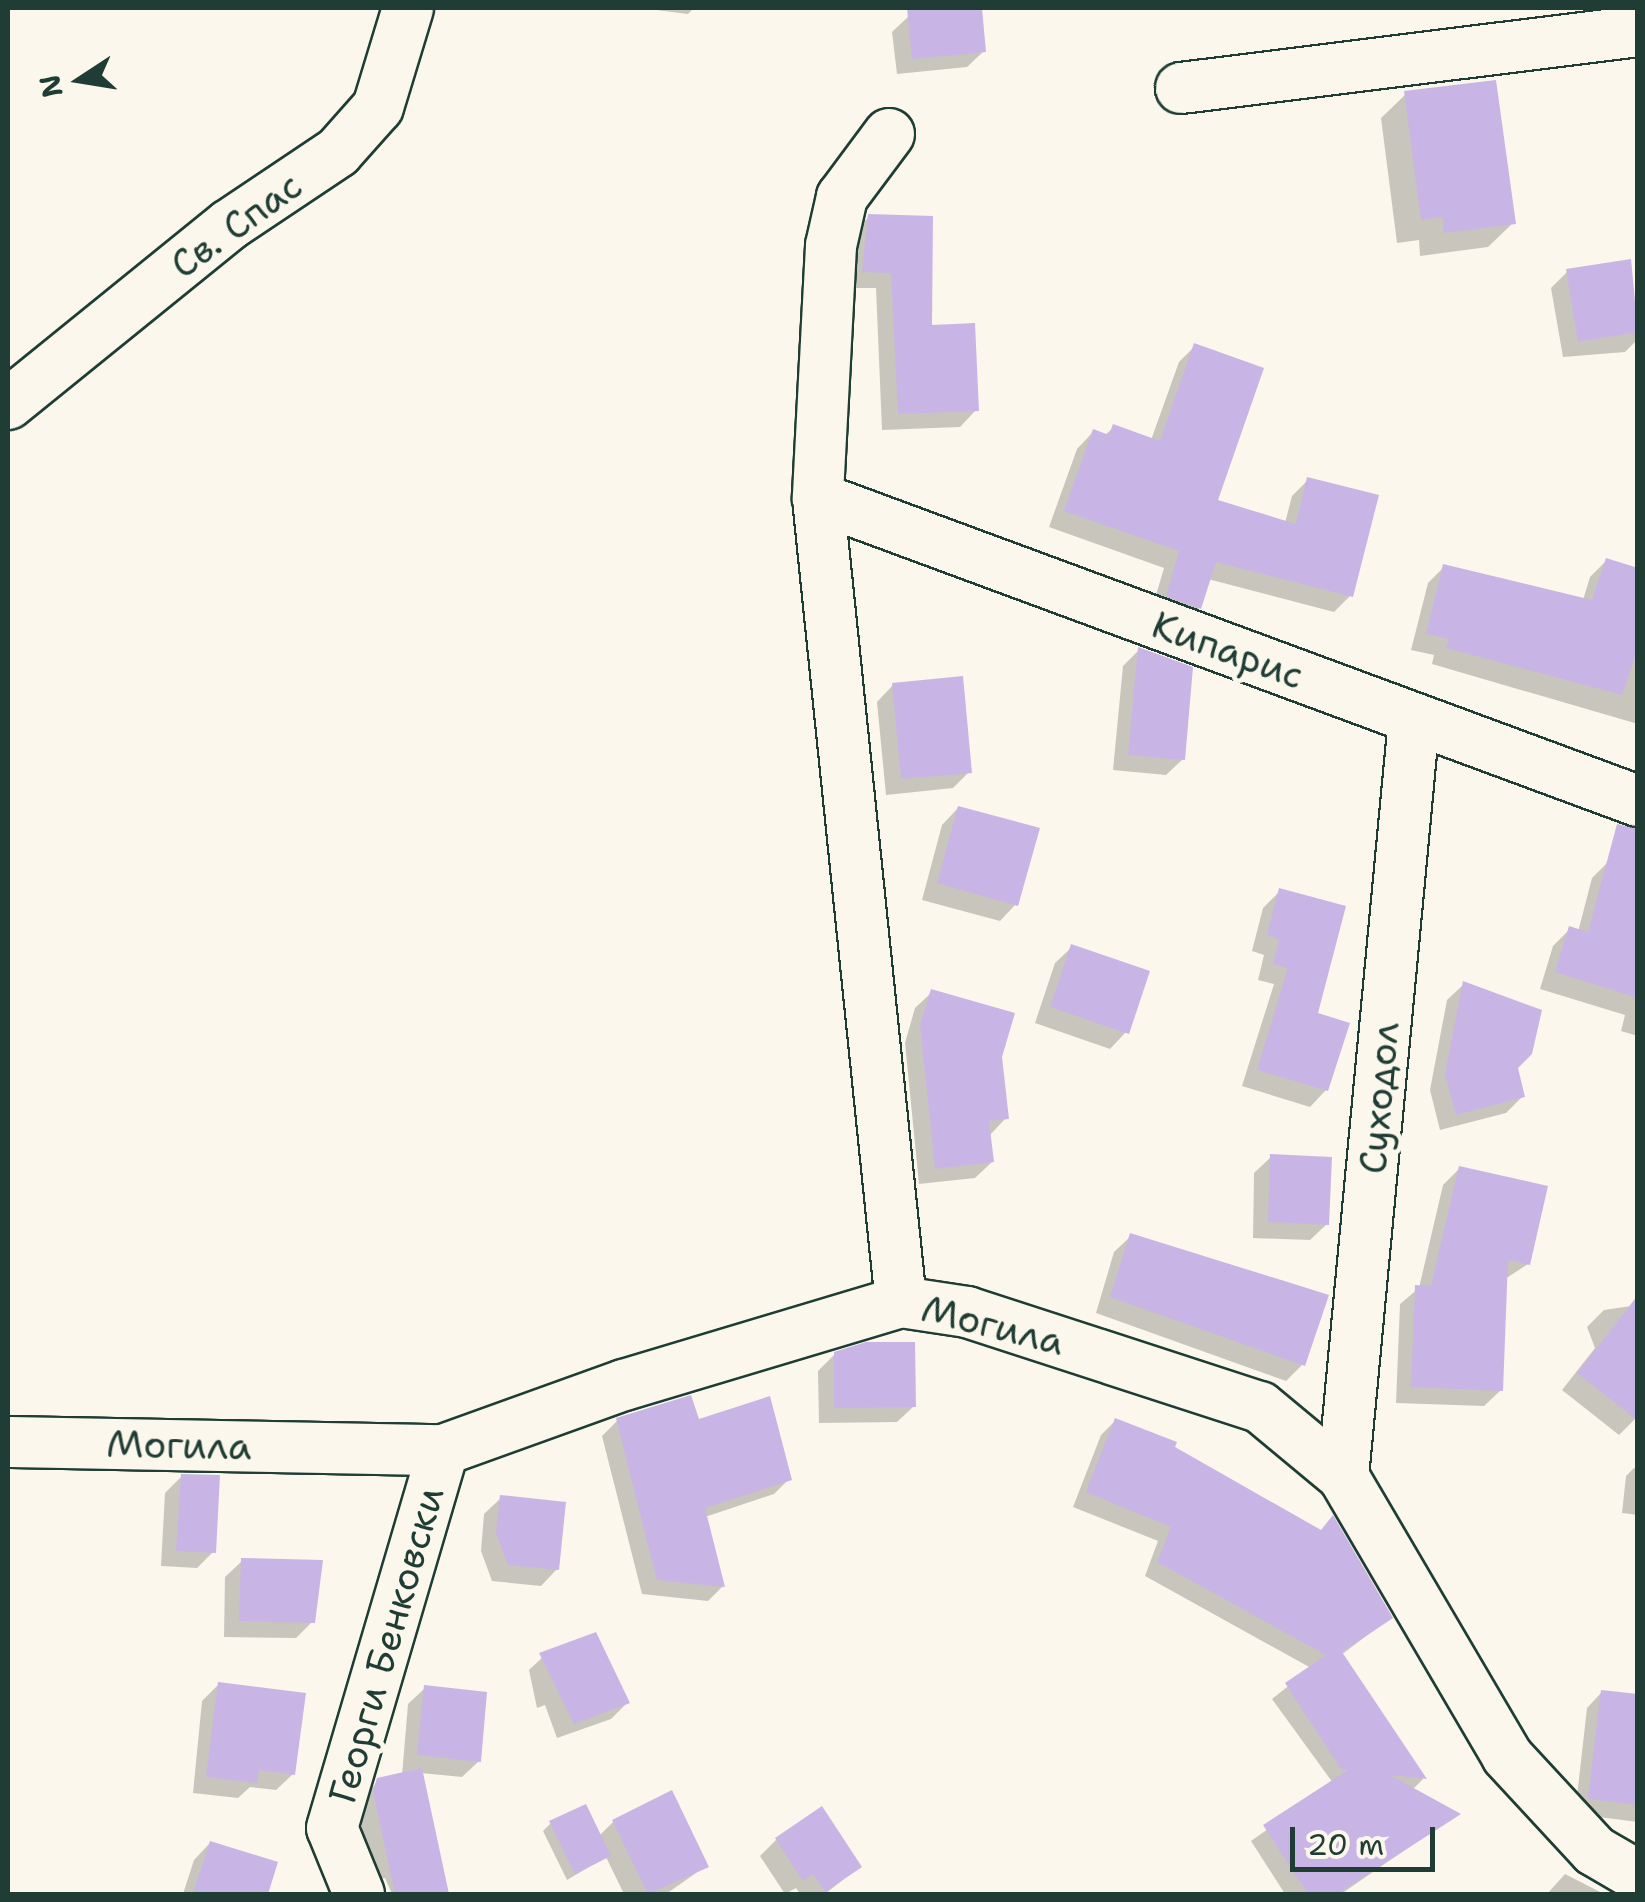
<!DOCTYPE html>
<meta charset="utf-8">
<style>
body{margin:0}
#map{position:relative;width:1645px;height:1902px;overflow:hidden;background:#fbf7ec;font-family:"Shantell Sans",sans-serif}
div>[style]{position:absolute}
.shadow>*{inset:0;background:#0003}
.building>*{inset:0;background:#c8b5e5}
.roads{filter:drop-shadow(2px 0 #1f3d34) drop-shadow(-2px 0 #1f3d34) drop-shadow(0 2px #1f3d34) drop-shadow(0 -2px #1f3d34)}
.street>*{height:50px;margin:-25px;padding:0 25px;transform-origin:25px;border-radius:25px;background:#fbf7ec}
span{translate:-50% -50%;white-space:nowrap;text-align:center;line-height:1.15;-webkit-text-stroke:10px #fbf7ec;paint-order:stroke}
.street-label{font-size:38px;color:#1f3d34}
.frame{position:absolute;inset:0;border:10px solid #1f3d34;pointer-events:none}
.north{position:absolute;left:30px;top:30px;width:100px;height:100px;-webkit-text-stroke:8px #fbf7ec;paint-order:stroke;rotate:258deg;font-size:28px;font-weight:700;line-height:40px;text-align:center;color:#1f3d34}
.north::after{content:'';display:block;margin:auto;width:35px;height:45px;background:#1f3d34;clip-path:polygon(50% 0,100% 100%,50% 72%,0 100%)}
.scale{position:absolute;left:1290px;top:1827px;width:145px;height:45px;box-sizing:border-box;border:5px solid #1f3d34;border-top:0;padding-left:12px;font-size:30px;line-height:35px;white-space:nowrap;color:#1f3d34;-webkit-text-stroke:8px #fbf7ec;paint-order:stroke}
</style>
<div id="map">
<div class="shadow">
<i style="clip-path:polygon(640px 8px,694px 8px,688px 14px)"></i>
<i style="clip-path:polygon(909px 16px,984px 51px,967px 67px,897px 74px,892px 32px)"></i>
<i style="clip-path:polygon(1406px 94px,1513px 223px,1488px 247px,1420px 256px,1419px 240px,1397px 243px,1381px 118px)"></i>
<i style="clip-path:polygon(869px 217px,976px 410px,960px 427px,882px 430px,876px 288px,846px 288px,852px 233px)"></i>
<i style="clip-path:polygon(1628px 262px,1638px 339px,1625px 352px,1563px 357px,1551px 288px,1567px 272px)"></i>
<i style="clip-path:polygon(1195px 346px,1215px 502px,1285px 523px,1292px 496px,1308px 480px,1350px 596px,1334px 612px,1208px 579px,1199px 608px,1183px 624px,1151px 612px,1164px 568px,1049px 527px,1077px 449px,1093px 432px,1104px 436px,1114px 427px,1151px 440px,1179px 362px)"></i>
<i style="clip-path:polygon(1606px 561px,1638px 571px,1638px 724px,1432px 664px,1434px 655px,1411px 650px,1428px 583px,1444px 567px,1583px 600px,1590px 577px)"></i>
<i style="clip-path:polygon(1139px 650px,1183px 759px,1166px 775px,1113px 770px,1123px 666px)"></i>
<i style="clip-path:polygon(893px 685px,969px 772px,953px 788px,886px 795px,877px 702px)"></i>
<i style="clip-path:polygon(958px 808px,1016px 904px,1000px 921px,922px 900px,942px 825px)"></i>
<i style="clip-path:polygon(1609px 861px,1638px 869px,1638px 1036px,1621px 1031px,1625px 1015px,1540px 989px,1553px 946px,1570px 929px,1578px 932px,1592px 878px)"></i>
<i style="clip-path:polygon(1280px 891px,1315px 1014px,1326px 1090px,1310px 1107px,1242px 1086px,1274px 984px,1258px 980px,1264px 955px,1252px 951px,1263px 908px)"></i>
<i style="clip-path:polygon(1072px 947px,1126px 1032px,1110px 1049px,1035px 1023px,1055px 963px)"></i>
<i style="clip-path:polygon(1464px 984px,1516px 1067px,1523px 1096px,1506px 1113px,1440px 1130px,1430px 1090px,1447px 1000px)"></i>
<i style="clip-path:polygon(932px 992px,1006px 1118px,989px 1136px,992px 1162px,975px 1178px,919px 1184px,905px 1043px,915px 1008px)"></i>
<i style="clip-path:polygon(1271px 1157px,1327px 1224px,1310px 1240px,1253px 1238px,1254px 1173px)"></i>
<i style="clip-path:polygon(1460px 1168px,1528px 1264px,1505px 1279px,1501px 1390px,1484px 1406px,1396px 1403px,1400px 1304px,1419px 1288px,1443px 1185px)"></i>
<i style="clip-path:polygon(1131px 1236px,1303px 1364px,1286px 1381px,1096px 1313px,1114px 1252px)"></i>
<i style="clip-path:polygon(1638px 1305px,1638px 1416px,1619px 1435px,1562px 1390px,1595px 1348px,1587px 1327px,1604px 1310px)"></i>
<i style="clip-path:polygon(835px 1354px,914px 1406px,897px 1422px,819px 1423px,818px 1371px)"></i>
<i style="clip-path:polygon(617px 1421px,697px 1422px,789px 1479px,774px 1494px,705px 1517px,723px 1586px,708px 1601px,642px 1594px,602px 1436px)"></i>
<i style="clip-path:polygon(1115px 1421px,1172px 1448px,1390px 1618px,1341px 1655px,1423px 1779px,1412px 1790px,1457px 1814px,1341px 1894px,1285px 1894px,1251px 1841px,1333px 1783px,1272px 1699px,1311px 1668px,1145px 1576px,1158px 1541px,1073px 1507px,1101px 1435px)"></i>
<i style="clip-path:polygon(1634px 1468px,1638px 1468px,1638px 1515px,1622px 1513px,1626px 1476px)"></i>
<i style="clip-path:polygon(182px 1476px,213px 1552px,197px 1568px,161px 1566px,165px 1493px)"></i>
<i style="clip-path:polygon(501px 1498px,557px 1569px,541px 1586px,492px 1581px,481px 1551px,484px 1514px)"></i>
<i style="clip-path:polygon(242px 1561px,312px 1622px,296px 1638px,224px 1637px,225px 1577px)"></i>
<i style="clip-path:polygon(546px 1654px,627px 1703px,611px 1719px,557px 1738px,545px 1705px,537px 1708px,529px 1670px)"></i>
<i style="clip-path:polygon(218px 1685px,293px 1774px,276px 1790px,250px 1787px,238px 1798px,193px 1793px,202px 1701px)"></i>
<i style="clip-path:polygon(425px 1688px,479px 1761px,462px 1777px,421px 1773px,447px 1894px,392px 1894px,385px 1878px,373px 1881px,358px 1809px,378px 1780px,402px 1775px,408px 1704px)"></i>
<i style="clip-path:polygon(1602px 1692px,1638px 1697px,1638px 1822px,1575px 1814px,1587px 1708px)"></i>
<i style="clip-path:polygon(613px 1822px,706px 1866px,666px 1894px,624px 1894px,606px 1857px,567px 1880px,543px 1831px,551px 1823px,599px 1836px)"></i>
<i style="clip-path:polygon(776px 1840px,859px 1867px,825px 1894px,800px 1894px,796px 1888px,785px 1894px,760px 1856px)"></i>
<i style="clip-path:polygon(210px 1843px,275px 1864px,266px 1894px,183px 1894px,194px 1860px)"></i>
<i style="clip-path:polygon(1565px 1874px,1604px 1894px,1547px 1894px)"></i>
</div>
<div class="building">
<i style="clip-path:polygon(907px 8px,982px 8px,986px 52px,912px 59px)"></i>
<i style="clip-path:polygon(1496px 80px,1516px 224px,1444px 233px,1443px 217px,1421px 220px,1404px 91px)"></i>
<i style="clip-path:polygon(868px 214px,933px 216px,932px 325px,975px 323px,979px 411px,898px 414px,891px 273px,862px 272px)"></i>
<i style="clip-path:polygon(1631px 259px,1638px 332px,1578px 342px,1566px 269px)"></i>
<i style="clip-path:polygon(1194px 343px,1264px 368px,1218px 500px,1296px 524px,1307px 477px,1379px 495px,1353px 597px,1216px 562px,1201px 609px,1166px 596px,1179px 551px,1064px 511px,1093px 429px,1109px 435px,1113px 424px,1160px 441px)"></i>
<i style="clip-path:polygon(1606px 558px,1638px 568px,1638px 647px,1622px 695px,1446px 648px,1449px 639px,1426px 634px,1443px 564px,1592px 600px)"></i>
<i style="clip-path:polygon(1138px 647px,1193px 667px,1185px 760px,1128px 755px)"></i>
<i style="clip-path:polygon(963px 676px,972px 773px,901px 779px,892px 683px)"></i>
<i style="clip-path:polygon(958px 806px,1040px 828px,1018px 906px,937px 883px)"></i>
<i style="clip-path:polygon(1617px 824px,1638px 829px,1638px 998px,1555px 972px,1569px 926px,1588px 932px)"></i>
<i style="clip-path:polygon(1279px 888px,1346px 906px,1318px 1013px,1350px 1023px,1328px 1091px,1257px 1070px,1288px 968px,1273px 964px,1279px 939px,1267px 935px)"></i>
<i style="clip-path:polygon(1071px 944px,1150px 971px,1129px 1034px,1050px 1007px)"></i>
<i style="clip-path:polygon(1463px 981px,1542px 1010px,1532px 1054px,1518px 1068px,1525px 1097px,1456px 1115px,1445px 1074px)"></i>
<i style="clip-path:polygon(931px 989px,1015px 1013px,1002px 1057px,1009px 1119px,989px 1121px,994px 1162px,935px 1169px,920px 1025px)"></i>
<i style="clip-path:polygon(1270px 1154px,1332px 1157px,1329px 1225px,1268px 1222px)"></i>
<i style="clip-path:polygon(1459px 1166px,1548px 1186px,1530px 1265px,1508px 1260px,1503px 1391px,1411px 1387px,1415px 1285px,1431px 1286px)"></i>
<i style="clip-path:polygon(1130px 1233px,1329px 1295px,1305px 1366px,1110px 1297px)"></i>
<i style="clip-path:polygon(1638px 1295px,1638px 1421px,1577px 1373px)"></i>
<i style="clip-path:polygon(866px 1342px,915px 1342px,916px 1407px,834px 1408px,834px 1352px)"></i>
<i style="clip-path:polygon(691px 1395px,699px 1419px,770px 1396px,792px 1480px,705px 1508px,725px 1587px,657px 1580px,616px 1418px)"></i>
<i style="clip-path:polygon(1115px 1418px,1177px 1442px,1175px 1447px,1321px 1530px,1333px 1515px,1393px 1618px,1342px 1652px,1427px 1779px,1390px 1775px,1461px 1814px,1337px 1894px,1308px 1894px,1263px 1825px,1348px 1770px,1341px 1769px,1285px 1683px,1326px 1655px,1157px 1562px,1171px 1527px,1086px 1492px)"></i>
<i style="clip-path:polygon(181px 1474px,220px 1475px,216px 1553px,176px 1551px)"></i>
<i style="clip-path:polygon(500px 1495px,566px 1502px,559px 1570px,508px 1565px,496px 1533px)"></i>
<i style="clip-path:polygon(241px 1558px,323px 1560px,315px 1623px,239px 1621px)"></i>
<i style="clip-path:polygon(596px 1632px,630px 1703px,574px 1724px,539px 1653px)"></i>
<i style="clip-path:polygon(218px 1682px,306px 1693px,295px 1775px,259px 1770px,257px 1783px,206px 1777px)"></i>
<i style="clip-path:polygon(424px 1685px,487px 1692px,481px 1762px,417px 1755px)"></i>
<i style="clip-path:polygon(1601px 1690px,1638px 1694px,1638px 1805px,1588px 1799px)"></i>
<i style="clip-path:polygon(422px 1768px,449px 1894px,395px 1894px,373px 1791px,377px 1778px)"></i>
<i style="clip-path:polygon(672px 1790px,709px 1867px,648px 1894px,612px 1820px)"></i>
<i style="clip-path:polygon(586px 1804px,611px 1856px,575px 1874px,549px 1821px)"></i>
<i style="clip-path:polygon(822px 1806px,862px 1867px,825px 1892px,813px 1874px,803px 1881px,775px 1838px)"></i>
<i style="clip-path:polygon(210px 1841px,278px 1862px,268px 1894px,193px 1894px)"></i>
</div>
<div class="roads">
<div class="street">
<i style="left:1181px;top:88px;width:461px;rotate:-7.1deg"></i>
<i style="left:889px;top:134px;width:79px;rotate:126.7deg"></i>
<i style="left:842px;top:197px;width:50px;rotate:102.7deg"></i>
<i style="left:831px;top:246px;width:252px;rotate:93deg"></i>
<i style="left:818px;top:498px;width:808px;rotate:84.11deg"></i>
<i style="left:8px;top:404px;width:284px;rotate:-39deg"></i>
<i style="left:229px;top:225px;width:131px;rotate:-33.8deg"></i>
<i style="left:338px;top:152px;width:60px;rotate:-48.4deg"></i>
<i style="left:378px;top:107px;width:103px;rotate:-73.1deg"></i>
<i style="left:818px;top:498px;width:874px;rotate:20.28deg"></i>
<i style="left:8px;top:1442px;width:435px;rotate:1.1deg"></i>
<i style="left:443px;top:1450px;width:192px;rotate:-19.8deg"></i>
<i style="left:624px;top:1385px;width:289px;rotate:-16.7deg"></i>
<i style="left:901px;top:1302px;width:67px;rotate:8.6deg"></i>
<i style="left:967px;top:1312px;width:308px;rotate:18deg"></i>
<i style="left:1260px;top:1407px;width:108px;rotate:39.7deg"></i>
<i style="left:1343px;top:1476px;width:324px;rotate:59.6deg"></i>
<i style="left:1507px;top:1756px;width:129px;rotate:47.2deg"></i>
<i style="left:1595px;top:1851px;width:50px;rotate:30.2deg"></i>
<i style="left:1343px;top:1476px;width:759px;rotate:-84.63deg"></i>
<i style="left:359px;top:1894px;width:71px;rotate:-112.2deg"></i>
<i style="left:332px;top:1828px;width:394px;rotate:-73.6deg"></i>
</div>
</div>
<div class="street-label">
<span style="left:236px;top:225px;rotate:-36deg">Св. Спас</span>
<span style="left:1228px;top:650px;rotate:20deg">Кипарис</span>
<span style="left:1379px;top:1098px;rotate:-85deg">Суходол</span>
<span style="left:993px;top:1325px;rotate:14deg">Могила</span>
<span style="left:179px;top:1445px;rotate:1deg">Могила</span>
<span style="left:386px;top:1645px;rotate:-74deg">Георги Бенковски</span>
</div>
<div class="frame"></div>
<div class="north">N</div>
<div class="scale">20 m</div>
</div>
